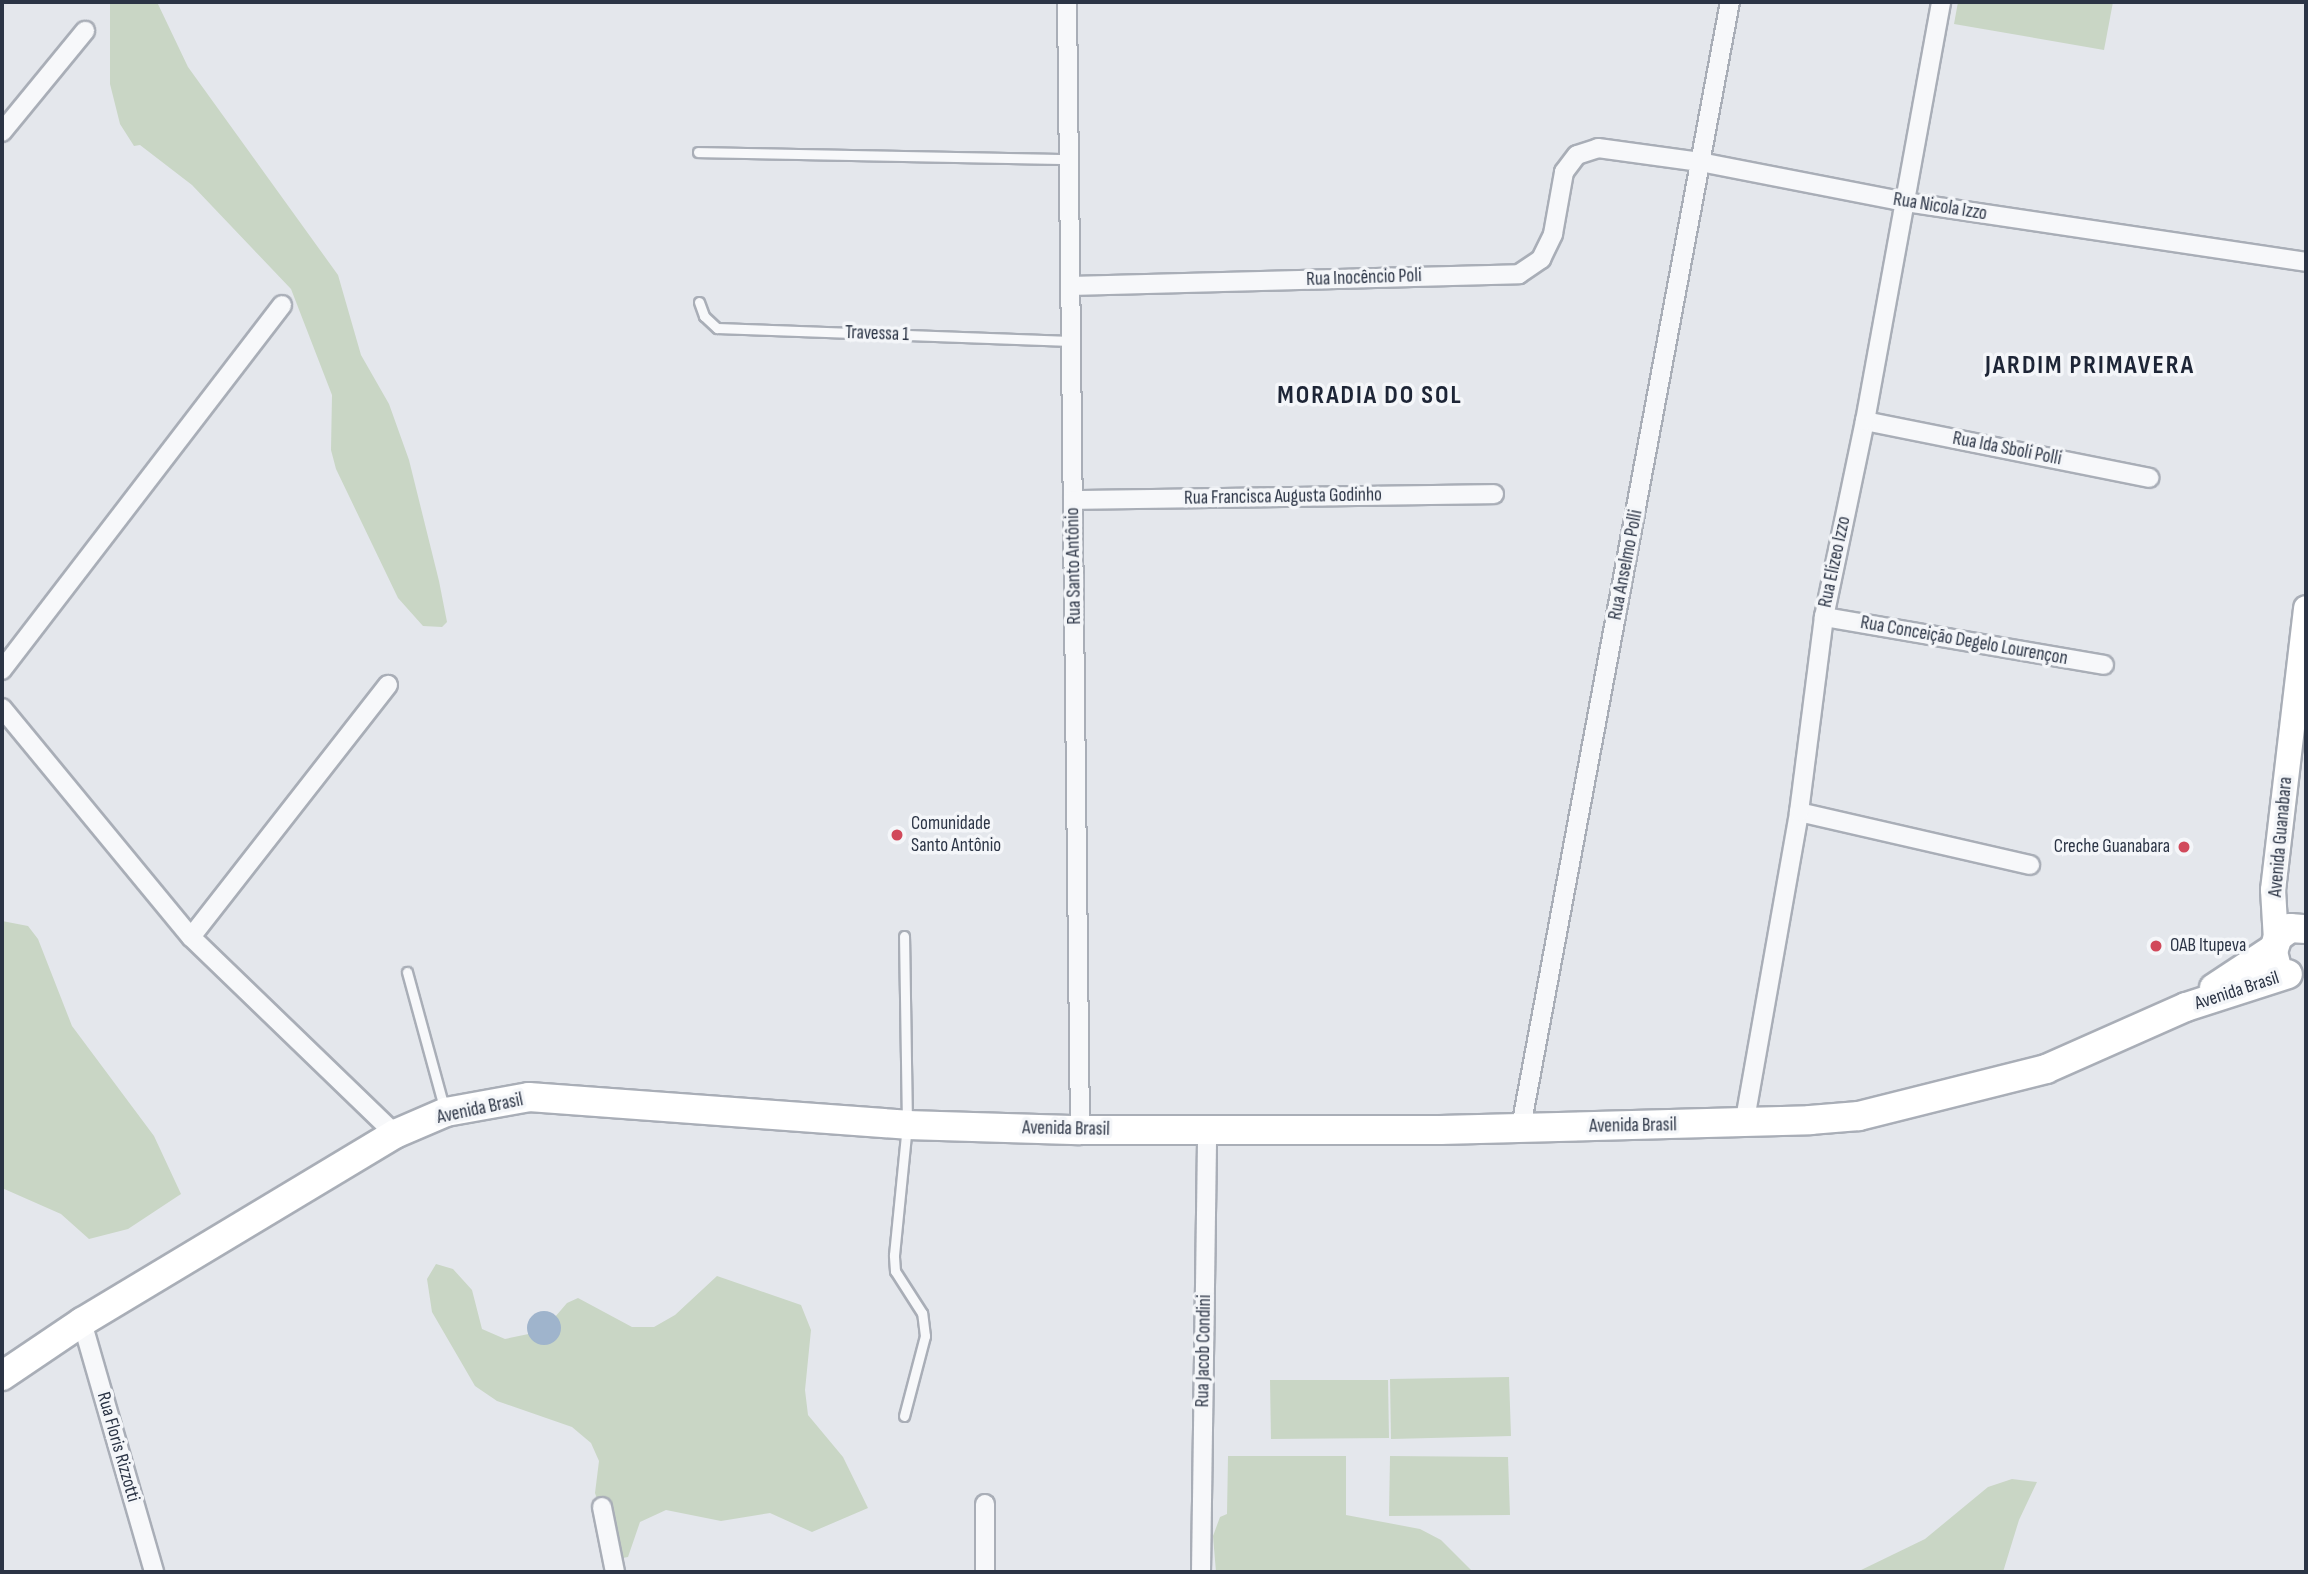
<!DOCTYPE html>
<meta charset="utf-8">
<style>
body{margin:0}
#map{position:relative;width:2308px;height:1574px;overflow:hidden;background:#e4e7ec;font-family:"Sofia Sans Condensed",sans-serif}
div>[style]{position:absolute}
.green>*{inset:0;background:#c9d6c5}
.water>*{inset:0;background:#9fb4cc}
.round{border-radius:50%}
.roads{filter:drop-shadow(2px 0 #a9aeb7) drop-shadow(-2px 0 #a9aeb7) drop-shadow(0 2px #a9aeb7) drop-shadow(0 -2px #a9aeb7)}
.service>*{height:9px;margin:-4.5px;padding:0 4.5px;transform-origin:4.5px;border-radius:4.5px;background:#f7f8fa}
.minor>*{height:18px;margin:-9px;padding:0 9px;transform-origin:9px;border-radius:9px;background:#f7f8fa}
.secondary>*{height:24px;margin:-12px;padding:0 12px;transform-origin:12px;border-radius:12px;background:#fff}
.primary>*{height:28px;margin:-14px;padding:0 14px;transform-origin:14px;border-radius:14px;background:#fff}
.dots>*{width:19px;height:19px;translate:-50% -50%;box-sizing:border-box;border:4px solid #f4f6f9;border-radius:50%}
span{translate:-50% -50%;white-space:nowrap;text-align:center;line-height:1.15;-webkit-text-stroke:7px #f4f6f9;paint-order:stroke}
.street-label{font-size:19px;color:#2b3445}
.poi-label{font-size:19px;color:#2b3445}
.left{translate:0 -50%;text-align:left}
.right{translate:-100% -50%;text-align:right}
.district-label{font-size:26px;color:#1d2536;font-weight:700;letter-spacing:2px}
.frame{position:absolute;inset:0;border:4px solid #2b3445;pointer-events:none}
</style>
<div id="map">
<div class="green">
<i style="clip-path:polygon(110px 2px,157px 2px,188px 67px,338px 275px,361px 355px,389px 404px,409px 460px,439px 581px,447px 622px,442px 627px,423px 626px,398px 598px,336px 469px,331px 450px,332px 395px,291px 289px,192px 185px,140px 145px,134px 146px,120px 124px,110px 84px)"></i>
<i style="clip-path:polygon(1958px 2px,2113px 2px,2104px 50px,1954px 24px)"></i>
<i style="clip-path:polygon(2px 921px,28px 926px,38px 939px,72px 1026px,154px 1136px,181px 1194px,128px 1229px,89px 1239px,61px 1214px,2px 1188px)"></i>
<i style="clip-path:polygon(436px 1264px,453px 1269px,472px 1290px,482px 1329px,505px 1339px,543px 1331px,567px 1303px,578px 1298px,632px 1327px,654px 1327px,675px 1315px,717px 1276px,801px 1305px,811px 1330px,805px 1390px,808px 1415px,843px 1457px,868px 1508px,812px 1532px,770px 1513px,721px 1521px,666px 1510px,640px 1522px,628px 1557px,617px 1559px,595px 1493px,599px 1461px,591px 1443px,572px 1427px,497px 1401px,475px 1386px,432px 1312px,427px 1279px)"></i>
<i style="clip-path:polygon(1509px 1377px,1511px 1436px,1391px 1439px,1390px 1379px)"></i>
<i style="clip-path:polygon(1270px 1380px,1388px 1380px,1389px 1438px,1271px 1439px)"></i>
<i style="clip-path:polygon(1228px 1456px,1346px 1456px,1346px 1515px,1420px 1529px,1441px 1540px,1473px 1572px,1216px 1572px,1213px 1536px,1220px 1517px,1227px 1514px)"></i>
<i style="clip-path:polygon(1390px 1456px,1508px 1457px,1510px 1515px,1389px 1516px)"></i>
<i style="clip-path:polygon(2012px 1479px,2037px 1482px,2019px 1520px,2003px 1572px,1857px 1572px,1925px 1539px,1988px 1487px)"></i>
</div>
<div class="water">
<i class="round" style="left:527px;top:1311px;width:34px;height:34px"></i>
</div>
<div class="roads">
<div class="service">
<i style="left:698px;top:152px;width:371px;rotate:1.1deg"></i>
<i style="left:699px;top:302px;width:15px;rotate:70deg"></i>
<i style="left:704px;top:316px;width:18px;rotate:43deg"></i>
<i style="left:717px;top:328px;width:354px;rotate:2.1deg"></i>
<i style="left:407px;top:972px;width:140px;rotate:74.7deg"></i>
<i style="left:904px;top:1416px;width:83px;rotate:-75.3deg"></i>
<i style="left:925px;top:1336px;width:23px;rotate:-97deg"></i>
<i style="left:922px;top:1313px;width:50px;rotate:-122.7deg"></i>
<i style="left:895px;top:1271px;width:16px;rotate:-94deg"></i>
<i style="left:894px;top:1255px;width:131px;rotate:-84.3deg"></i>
<i style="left:907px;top:1125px;width:189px;rotate:-90.9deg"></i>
</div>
<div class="minor">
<i style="left:1067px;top:2px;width:1128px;rotate:89.34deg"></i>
<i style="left:2px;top:132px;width:131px;rotate:-50.6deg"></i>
<i style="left:1070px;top:286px;width:449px;rotate:-1.5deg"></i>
<i style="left:1519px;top:274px;width:27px;rotate:-34deg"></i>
<i style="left:1541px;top:259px;width:28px;rotate:-64deg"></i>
<i style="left:1553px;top:234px;width:63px;rotate:-79.9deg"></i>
<i style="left:1564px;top:172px;width:21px;rotate:-53deg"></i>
<i style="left:1577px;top:155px;width:22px;rotate:-18deg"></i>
<i style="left:1598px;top:148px;width:103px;rotate:7.8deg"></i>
<i style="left:1700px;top:162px;width:209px;rotate:11deg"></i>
<i style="left:1905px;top:202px;width:405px;rotate:8.5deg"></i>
<i style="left:1865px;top:421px;width:290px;rotate:11.3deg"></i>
<i style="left:1073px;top:500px;width:421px;rotate:-0.8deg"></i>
<i style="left:1824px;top:617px;width:284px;rotate:9.7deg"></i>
<i style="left:2px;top:670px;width:460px;rotate:-52.5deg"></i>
<i style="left:2px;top:708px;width:297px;rotate:50.5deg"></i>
<i style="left:191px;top:937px;width:284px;rotate:44deg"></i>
<i style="left:1799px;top:812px;width:237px;rotate:12.9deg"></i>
<i style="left:191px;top:937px;width:320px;rotate:-52deg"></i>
<i style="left:1744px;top:1125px;width:318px;rotate:-80deg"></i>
<i style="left:1799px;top:812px;width:197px;rotate:-82.7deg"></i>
<i style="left:1824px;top:617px;width:200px;rotate:-78.2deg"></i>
<i style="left:1865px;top:421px;width:426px;rotate:-79.7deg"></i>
<i style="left:1521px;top:1127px;width:1144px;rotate:-79.48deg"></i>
<i style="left:82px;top:1322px;width:260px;rotate:73.9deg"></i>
<i style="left:602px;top:1507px;width:66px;rotate:78.7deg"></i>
<i style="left:985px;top:1572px;width:68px;rotate:-90deg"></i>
<i style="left:1201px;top:1572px;width:443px;rotate:-89.2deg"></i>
</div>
<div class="secondary">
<i style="left:2276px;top:940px;width:50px;rotate:-93.4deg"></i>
<i style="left:2273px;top:890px;width:284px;rotate:-83.3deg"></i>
</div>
<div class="primary">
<i style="left:2276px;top:964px;width:12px;rotate:-104deg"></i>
<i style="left:2273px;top:952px;width:16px;rotate:-72deg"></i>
<i style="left:2278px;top:937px;width:15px;rotate:-37deg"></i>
<i style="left:2290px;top:928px;width:16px;rotate:4deg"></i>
<i style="left:2214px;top:988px;width:71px;rotate:-33.5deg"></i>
<i style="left:2px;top:1376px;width:97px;rotate:-34deg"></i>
<i style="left:82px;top:1322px;width:365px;rotate:-31deg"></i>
<i style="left:395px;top:1134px;width:56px;rotate:-23.3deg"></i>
<i style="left:446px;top:1112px;width:84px;rotate:-10.2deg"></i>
<i style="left:529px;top:1097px;width:379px;rotate:4.2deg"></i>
<i style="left:907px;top:1125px;width:173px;rotate:1.7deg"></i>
<i style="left:1080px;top:1130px;width:360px"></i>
<i style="left:1440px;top:1130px;width:370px;rotate:-1.5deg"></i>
<i style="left:1810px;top:1120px;width:49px;rotate:-4.7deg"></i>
<i style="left:1859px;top:1116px;width:193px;rotate:-14.1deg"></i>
<i style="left:2046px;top:1069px;width:153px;rotate:-23.9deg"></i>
<i style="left:2186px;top:1007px;width:107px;rotate:-17.9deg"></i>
</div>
</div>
<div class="dots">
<i style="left:897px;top:835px;background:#d1495b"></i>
<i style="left:2184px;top:847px;background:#d1495b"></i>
<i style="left:2156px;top:946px;background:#d1495b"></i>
</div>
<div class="street-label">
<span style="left:1940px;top:207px;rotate:9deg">Rua Nicola Izzo</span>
<span style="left:1364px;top:278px;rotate:-2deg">Rua Inocêncio Poli</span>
<span style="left:877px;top:334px;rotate:2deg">Travessa 1</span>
<span style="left:2007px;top:449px;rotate:11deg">Rua Ida Sboli Polli</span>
<span style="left:1283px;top:497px;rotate:-1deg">Rua Francisca Augusta Godinho</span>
<span style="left:1835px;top:562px;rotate:-78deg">Rua Elizeo Izzo</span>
<span style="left:1626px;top:565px;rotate:-79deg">Rua Anselmo Polli</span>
<span style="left:1074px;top:566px;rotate:-91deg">Rua Santo Antônio</span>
<span style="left:1964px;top:641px;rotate:10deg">Rua Conceição Degelo Lourençon</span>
<span style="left:2281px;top:837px;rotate:-85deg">Avenida Guanabara</span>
<span style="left:2237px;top:991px;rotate:-18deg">Avenida Brasil</span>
<span style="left:480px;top:1109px;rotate:-12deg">Avenida Brasil</span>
<span style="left:1633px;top:1126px;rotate:-1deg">Avenida Brasil</span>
<span style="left:1066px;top:1129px;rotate:1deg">Avenida Brasil</span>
<span style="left:1204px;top:1351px;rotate:-89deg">Rua Jacob Condini</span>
<span style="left:118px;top:1447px;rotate:74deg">Rua Floris Rizzotti</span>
</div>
<div class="poi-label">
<span class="left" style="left:911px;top:835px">Comunidade<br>Santo Antônio</span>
<span class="right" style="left:2170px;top:847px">Creche Guanabara</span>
<span class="left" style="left:2170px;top:946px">OAB Itupeva</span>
</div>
<div class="district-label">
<span style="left:2090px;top:366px">JARDIM PRIMAVERA</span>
<span style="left:1370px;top:396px">MORADIA DO SOL</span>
</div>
<div class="frame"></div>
</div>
